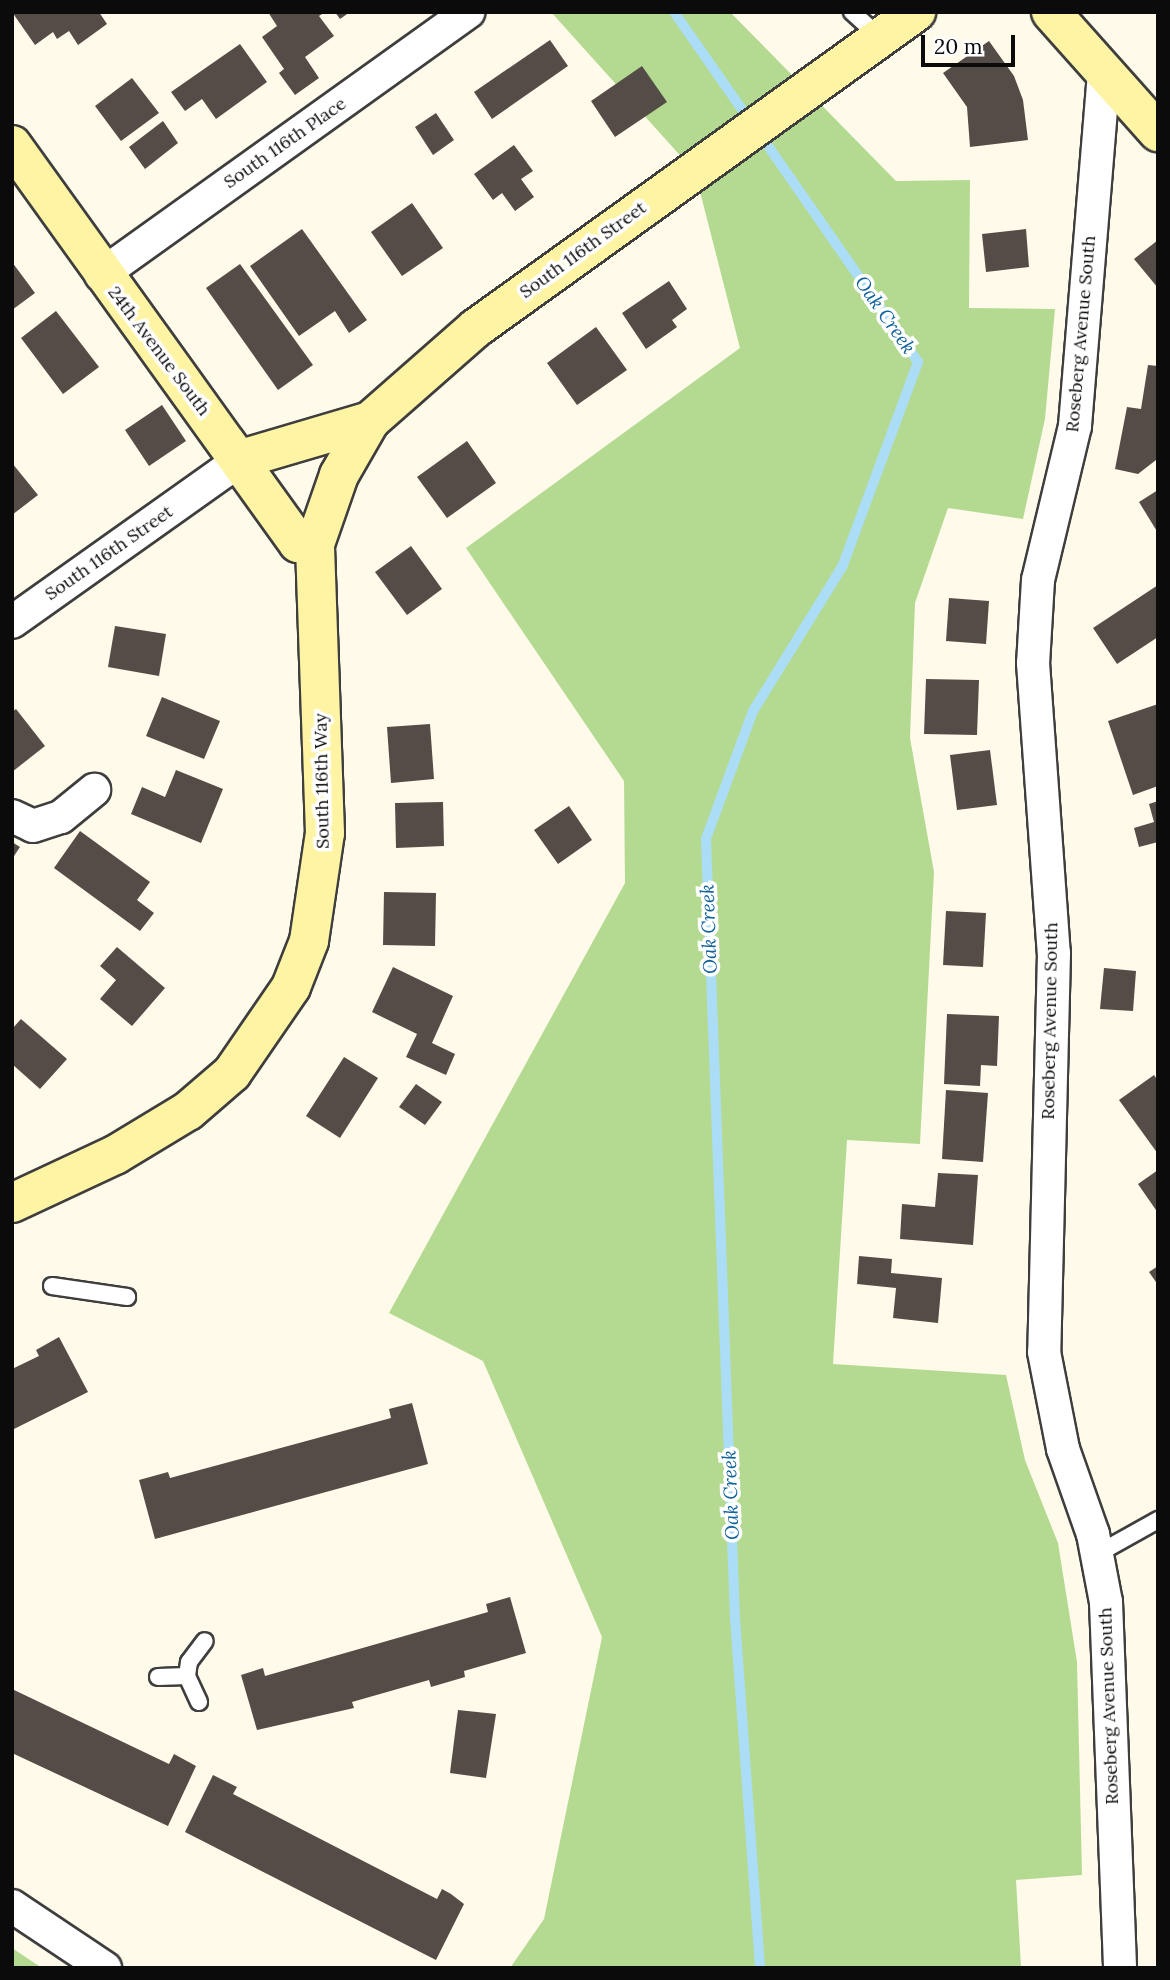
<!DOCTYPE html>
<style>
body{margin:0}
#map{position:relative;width:1170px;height:1980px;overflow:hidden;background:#fffae9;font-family:Lora,serif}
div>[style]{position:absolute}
.forest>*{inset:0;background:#b4da91}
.stream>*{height:10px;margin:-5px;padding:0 5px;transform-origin:5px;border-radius:5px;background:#acddf7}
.building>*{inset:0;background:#544c47}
.roads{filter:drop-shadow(2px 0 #3e3e3e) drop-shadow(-2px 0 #3e3e3e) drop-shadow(0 2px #3e3e3e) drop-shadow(0 -2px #3e3e3e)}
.lane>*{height:16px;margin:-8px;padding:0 8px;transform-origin:8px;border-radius:8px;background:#fff}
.street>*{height:32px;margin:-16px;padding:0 16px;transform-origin:16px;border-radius:16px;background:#fff}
.secondary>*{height:38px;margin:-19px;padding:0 19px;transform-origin:19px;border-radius:19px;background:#fff3a4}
span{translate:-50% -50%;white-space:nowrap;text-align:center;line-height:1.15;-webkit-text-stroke:7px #fff;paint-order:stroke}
.street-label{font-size:18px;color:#0b0b0b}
.water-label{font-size:19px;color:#13649e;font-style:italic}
.frame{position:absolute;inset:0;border:14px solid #0b0b0b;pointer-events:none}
.scale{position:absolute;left:921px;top:35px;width:94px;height:32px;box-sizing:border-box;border:4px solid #0b0b0b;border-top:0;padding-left:9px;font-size:21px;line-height:24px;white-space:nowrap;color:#0b0b0b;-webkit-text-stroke:5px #fff;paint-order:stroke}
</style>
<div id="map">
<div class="forest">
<i style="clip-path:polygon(551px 12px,730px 12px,896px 181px,970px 180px,969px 308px,1055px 309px,1045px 419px,1023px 519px,948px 508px,915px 603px,910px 738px,934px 872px,920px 1144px,847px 1140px,833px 1364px,1006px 1375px,1025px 1460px,1058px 1543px,1077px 1662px,1082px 1875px,1016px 1880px,1021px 1967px,510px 1968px,544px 1919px,602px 1637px,483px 1361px,389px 1313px,625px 883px,624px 781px,466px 548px,740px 348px,695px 172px)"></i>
<i style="clip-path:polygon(12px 1948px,42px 1968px,12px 1968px)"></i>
</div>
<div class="stream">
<i style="left:674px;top:12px;width:133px;rotate:55.1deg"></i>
<i style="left:759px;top:133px;width:279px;rotate:55.2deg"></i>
<i style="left:918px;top:362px;width:219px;rotate:110.3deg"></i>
<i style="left:842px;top:567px;width:169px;rotate:121.7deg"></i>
<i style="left:753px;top:711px;width:136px;rotate:110.2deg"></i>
<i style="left:706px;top:839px;width:780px;rotate:87.87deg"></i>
<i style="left:735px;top:1618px;width:351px;rotate:85.9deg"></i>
</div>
<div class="building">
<i style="clip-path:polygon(12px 12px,99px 12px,107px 24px,78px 45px,69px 31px,57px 39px,53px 32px,35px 45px)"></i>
<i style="clip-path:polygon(268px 12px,325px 12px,319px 16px,334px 36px,305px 57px,319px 78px,295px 95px,279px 73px,284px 69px,262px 37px,277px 26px)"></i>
<i style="clip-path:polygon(335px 12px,350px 12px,340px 19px)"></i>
<i style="clip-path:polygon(550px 40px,568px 66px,492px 119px,474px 92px)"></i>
<i style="clip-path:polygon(989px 41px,1014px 76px,1023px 100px,1028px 140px,970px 147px,967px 107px,943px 73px)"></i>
<i style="clip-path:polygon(240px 44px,267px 82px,216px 119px,202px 99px,185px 111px,171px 92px)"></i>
<i style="clip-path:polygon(642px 66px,667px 102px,615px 137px,591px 101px)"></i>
<i style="clip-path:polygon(132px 78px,159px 113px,121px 141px,95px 106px)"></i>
<i style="clip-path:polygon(436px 113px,454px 140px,433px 155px,415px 127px)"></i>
<i style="clip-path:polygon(163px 121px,178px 143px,145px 169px,129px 147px)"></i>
<i style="clip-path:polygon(514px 145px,533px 171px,521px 179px,534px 197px,515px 211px,502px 193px,493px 200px,474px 174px)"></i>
<i style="clip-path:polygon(412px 203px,443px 248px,402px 276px,371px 232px)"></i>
<i style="clip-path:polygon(302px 229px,367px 320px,349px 333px,335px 311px,299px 336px,250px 266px)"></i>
<i style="clip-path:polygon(1026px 229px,1029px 267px,986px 272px,982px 234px)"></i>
<i style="clip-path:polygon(1158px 240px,1158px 288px,1134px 259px)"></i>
<i style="clip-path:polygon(12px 262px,35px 293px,12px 310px)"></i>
<i style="clip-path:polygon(240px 264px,313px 365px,278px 390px,206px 288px)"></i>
<i style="clip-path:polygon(669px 281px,687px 309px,672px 320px,677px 327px,646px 349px,622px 313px)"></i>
<i style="clip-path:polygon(56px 311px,99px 367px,63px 394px,21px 338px)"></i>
<i style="clip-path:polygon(596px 327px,627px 370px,577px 405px,547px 363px)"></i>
<i style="clip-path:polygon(1148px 365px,1158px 366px,1156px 460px,1138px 474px,1115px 469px,1127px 407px,1141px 409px)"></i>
<i style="clip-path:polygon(162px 405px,186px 441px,149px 466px,125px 430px)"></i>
<i style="clip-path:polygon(467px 441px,496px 483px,447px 518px,417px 477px)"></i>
<i style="clip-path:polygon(12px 463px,38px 495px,12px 515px)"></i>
<i style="clip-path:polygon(1158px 490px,1158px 533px,1139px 502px)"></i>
<i style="clip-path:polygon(411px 546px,442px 589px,407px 615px,375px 572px)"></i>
<i style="clip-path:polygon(1158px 585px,1158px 637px,1117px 664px,1093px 628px)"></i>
<i style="clip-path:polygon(949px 598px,989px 601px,986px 644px,946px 641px)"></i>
<i style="clip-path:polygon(115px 626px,166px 634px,159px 676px,108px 667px)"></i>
<i style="clip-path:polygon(926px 679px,979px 680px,977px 735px,924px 734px)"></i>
<i style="clip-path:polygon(162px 697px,220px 721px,204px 759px,146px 736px)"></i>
<i style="clip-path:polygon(1158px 704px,1158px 786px,1133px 795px,1108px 721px)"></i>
<i style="clip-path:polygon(16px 709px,45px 746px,12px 772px,12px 712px)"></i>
<i style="clip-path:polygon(430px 724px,434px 779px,391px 783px,387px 727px)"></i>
<i style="clip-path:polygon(990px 750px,997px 805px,957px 810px,950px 755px)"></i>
<i style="clip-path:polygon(176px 770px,223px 789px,201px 843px,131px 814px,142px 787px,165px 797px)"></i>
<i style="clip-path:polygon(1158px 801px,1158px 842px,1139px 847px,1134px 828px,1154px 822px,1149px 804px)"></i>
<i style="clip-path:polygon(443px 802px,444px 846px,396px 848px,395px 803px)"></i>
<i style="clip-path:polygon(569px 806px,592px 840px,558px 864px,534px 830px)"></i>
<i style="clip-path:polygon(80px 831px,150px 882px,137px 900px,154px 913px,140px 931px,54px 868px)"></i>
<i style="clip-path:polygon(12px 842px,20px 847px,12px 859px)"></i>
<i style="clip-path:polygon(384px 892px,436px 893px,435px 946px,383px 945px)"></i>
<i style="clip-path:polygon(946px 911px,986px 913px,983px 967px,943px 965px)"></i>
<i style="clip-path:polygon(117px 947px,165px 988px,132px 1026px,100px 999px,116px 980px,100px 966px)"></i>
<i style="clip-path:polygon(393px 967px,453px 996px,432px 1043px,455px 1054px,446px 1075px,406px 1057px,417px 1034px,372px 1012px)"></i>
<i style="clip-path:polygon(1104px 968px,1136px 971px,1133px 1011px,1100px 1009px)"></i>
<i style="clip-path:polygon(947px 1014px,999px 1016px,997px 1066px,981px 1065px,980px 1086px,944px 1084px)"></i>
<i style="clip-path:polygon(21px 1019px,67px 1059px,40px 1089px,12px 1064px,12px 1029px)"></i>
<i style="clip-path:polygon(344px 1057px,378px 1078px,340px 1138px,306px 1116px)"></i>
<i style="clip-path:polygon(1154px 1075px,1158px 1081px,1158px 1154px,1119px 1100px)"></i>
<i style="clip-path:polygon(416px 1084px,442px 1102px,425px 1125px,399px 1107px)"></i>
<i style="clip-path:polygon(946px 1090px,988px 1093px,983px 1162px,942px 1159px)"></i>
<i style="clip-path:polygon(1158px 1170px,1158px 1213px,1138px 1184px)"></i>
<i style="clip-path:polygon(938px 1173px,978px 1175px,973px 1245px,900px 1239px,902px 1204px,935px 1207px)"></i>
<i style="clip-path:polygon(859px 1256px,892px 1259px,891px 1273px,942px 1278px,938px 1323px,893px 1318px,896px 1288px,857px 1284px)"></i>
<i style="clip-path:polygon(1158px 1266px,1158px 1285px,1149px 1272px)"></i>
<i style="clip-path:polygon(59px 1337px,88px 1392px,12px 1430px,12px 1369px,39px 1356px,36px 1350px)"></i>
<i style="clip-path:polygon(412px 1403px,428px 1464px,155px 1539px,139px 1480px,168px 1472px,170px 1478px,391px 1418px,389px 1409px)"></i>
<i style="clip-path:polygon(510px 1597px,526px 1653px,464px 1671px,465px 1677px,431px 1687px,429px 1680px,352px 1702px,354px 1708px,257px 1730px,241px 1675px,263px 1668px,265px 1676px,488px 1612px,486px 1604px)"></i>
<i style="clip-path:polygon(12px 1689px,169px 1764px,174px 1754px,196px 1766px,168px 1826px,12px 1753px)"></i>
<i style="clip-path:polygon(458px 1710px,496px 1714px,486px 1778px,450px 1773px)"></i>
<i style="clip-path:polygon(213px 1775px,237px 1787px,233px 1794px,437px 1899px,442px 1889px,451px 1894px,464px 1904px,436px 1960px,185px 1832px)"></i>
</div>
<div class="roads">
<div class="lane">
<i style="left:852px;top:12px;width:39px;rotate:42deg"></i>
<i style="left:52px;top:1286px;width:76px;rotate:8.3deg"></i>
<i style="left:1097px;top:1554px;width:70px;rotate:-29.1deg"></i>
<i style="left:158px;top:1677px;width:29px;rotate:-2deg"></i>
<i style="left:199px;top:1702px;width:29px;rotate:-115deg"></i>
<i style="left:187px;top:1676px;width:14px;rotate:-82deg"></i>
<i style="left:189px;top:1662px;width:26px;rotate:-53deg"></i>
</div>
<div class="street">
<i style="left:1104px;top:73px;width:354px;rotate:94.7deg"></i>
<i style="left:1075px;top:426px;width:158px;rotate:103.5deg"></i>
<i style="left:1038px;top:580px;width:83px;rotate:93.4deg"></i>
<i style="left:1033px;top:663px;width:291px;rotate:85.9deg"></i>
<i style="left:1054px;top:953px;width:399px;rotate:91.4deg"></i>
<i style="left:1044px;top:1352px;width:99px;rotate:78.9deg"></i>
<i style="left:1063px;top:1449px;width:90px;rotate:70.6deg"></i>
<i style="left:1093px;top:1534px;width:69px;rotate:79.2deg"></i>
<i style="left:1106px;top:1602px;width:366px;rotate:87.8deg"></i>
<i style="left:101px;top:275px;width:452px;rotate:-35.6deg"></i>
<i style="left:12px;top:622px;width:281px;rotate:-35.4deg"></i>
<i style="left:12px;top:816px;width:23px;rotate:25deg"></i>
<i style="left:33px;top:826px;width:29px;rotate:-18deg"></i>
<i style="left:61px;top:817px;width:43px;rotate:-39.3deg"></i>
<i style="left:12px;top:1906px;width:112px;rotate:33.7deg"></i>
</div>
<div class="secondary">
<i style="left:1051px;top:12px;width:161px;rotate:48.3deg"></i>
<i style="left:12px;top:145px;width:490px;rotate:54.3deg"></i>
<i style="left:298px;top:543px;width:17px;rotate:3deg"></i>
<i style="left:241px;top:459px;width:134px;rotate:-16.4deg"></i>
<i style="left:12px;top:1203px;width:114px;rotate:-25deg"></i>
<i style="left:115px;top:1155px;width:85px;rotate:-31.1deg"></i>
<i style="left:188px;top:1111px;width:58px;rotate:-40.8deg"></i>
<i style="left:232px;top:1073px;width:104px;rotate:-55.5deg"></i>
<i style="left:291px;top:987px;width:49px;rotate:-68.6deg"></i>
<i style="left:309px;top:941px;width:109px;rotate:-81.6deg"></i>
<i style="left:325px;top:833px;width:289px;rotate:-92deg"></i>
<i style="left:315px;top:544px;width:73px;rotate:-70.8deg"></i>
<i style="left:339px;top:475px;width:62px;rotate:-60.1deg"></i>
<i style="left:370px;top:421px;width:141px;rotate:-41.3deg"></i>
<i style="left:476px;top:328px;width:542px;rotate:-35.69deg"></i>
</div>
</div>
<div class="street-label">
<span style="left:285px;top:143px;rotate:-35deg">South 116th Place</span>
<span style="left:583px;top:250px;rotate:-36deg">South 116th Street</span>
<span style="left:1081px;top:334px;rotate:-85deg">Roseberg Avenue South</span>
<span style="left:159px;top:351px;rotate:53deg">24th Avenue South</span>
<span style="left:109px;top:553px;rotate:-35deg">South 116th Street</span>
<span style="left:322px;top:781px;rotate:-91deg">South 116th Way</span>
<span style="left:1050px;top:1021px;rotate:-89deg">Roseberg Avenue South</span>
<span style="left:1109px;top:1706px;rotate:-92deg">Roseberg Avenue South</span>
</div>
<div class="water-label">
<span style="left:885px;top:315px;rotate:55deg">Oak Creek</span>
<span style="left:709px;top:929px;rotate:-92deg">Oak Creek</span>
<span style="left:731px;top:1495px;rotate:-92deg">Oak Creek</span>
</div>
<div class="frame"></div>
<div class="scale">20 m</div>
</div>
